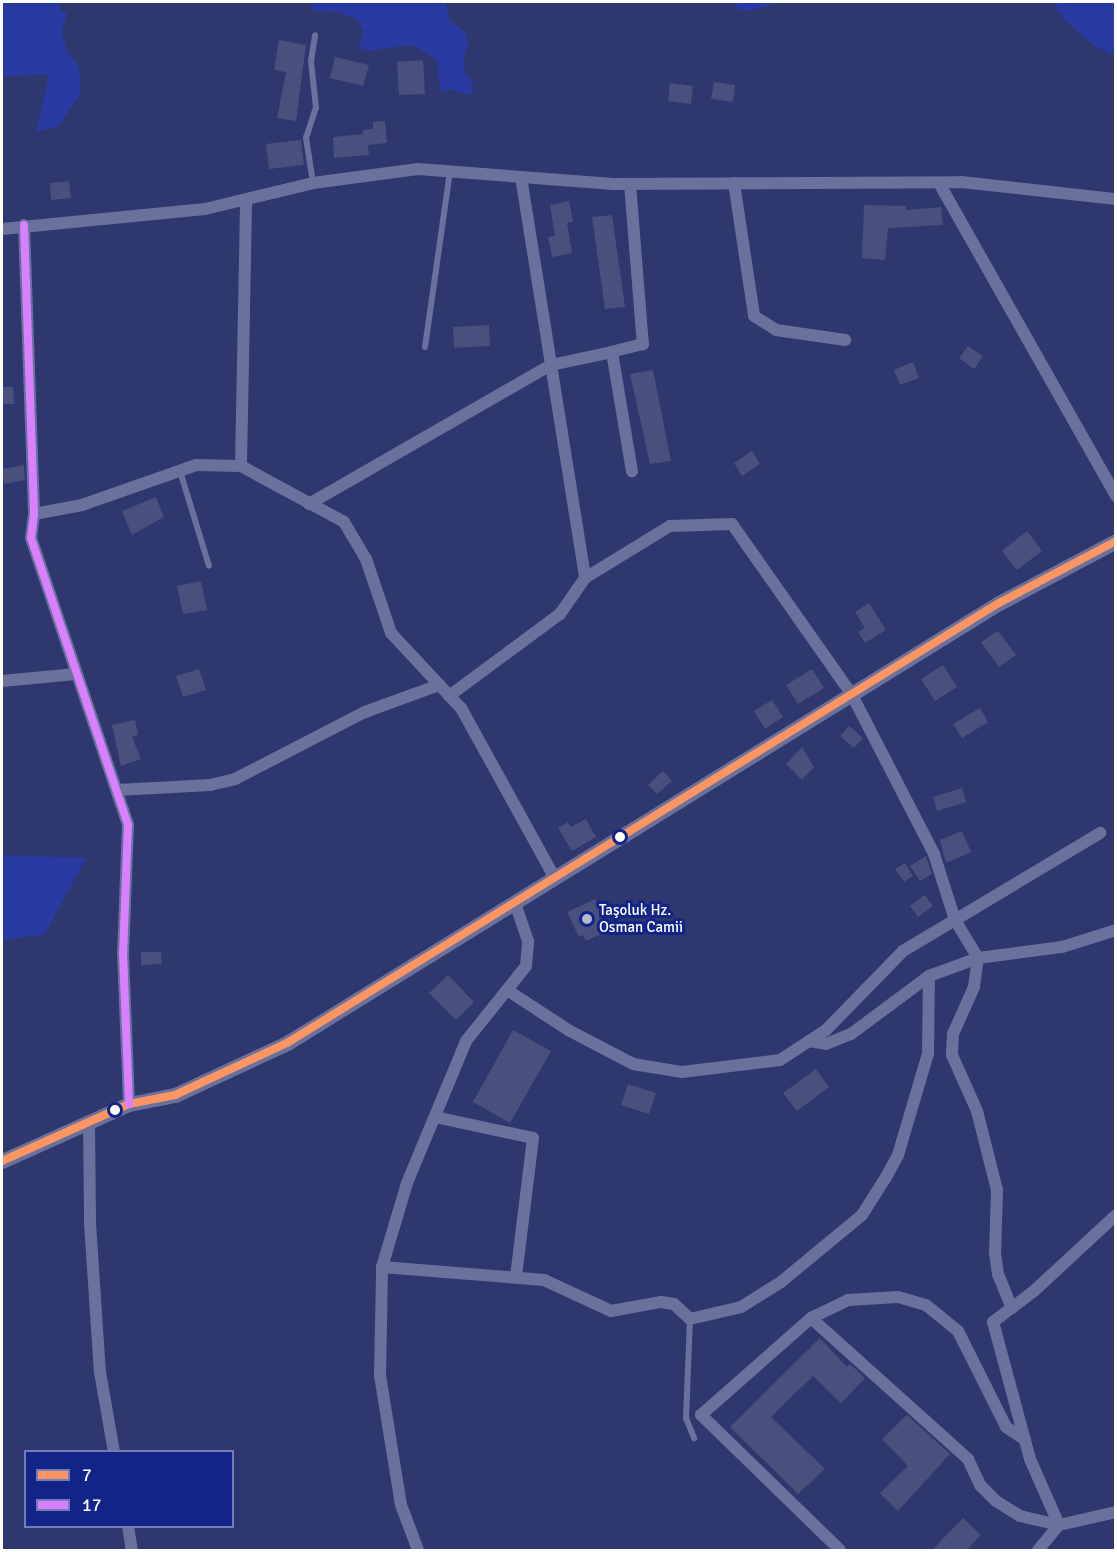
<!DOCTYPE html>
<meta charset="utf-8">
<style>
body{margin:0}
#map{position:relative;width:1117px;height:1552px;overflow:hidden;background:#2e376e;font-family:Signika,sans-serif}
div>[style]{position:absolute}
.green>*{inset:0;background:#293ba2}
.building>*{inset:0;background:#49507d}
.service>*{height:6px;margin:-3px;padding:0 3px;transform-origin:3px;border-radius:3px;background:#6a719c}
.minor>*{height:12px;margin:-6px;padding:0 6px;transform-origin:6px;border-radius:6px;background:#6a719c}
.tertiary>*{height:15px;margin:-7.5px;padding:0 7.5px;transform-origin:7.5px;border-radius:7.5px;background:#6a719c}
.bus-1>*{height:8px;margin:-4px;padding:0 4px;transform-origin:4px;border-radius:4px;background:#fb9564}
.bus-2>*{height:8px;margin:-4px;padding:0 4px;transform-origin:4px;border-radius:4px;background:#d880ff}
.dots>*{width:16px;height:16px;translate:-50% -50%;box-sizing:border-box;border:3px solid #132489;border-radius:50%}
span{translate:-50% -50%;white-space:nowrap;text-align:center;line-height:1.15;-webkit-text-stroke:6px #132489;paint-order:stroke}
.poi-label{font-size:15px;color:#fff}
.left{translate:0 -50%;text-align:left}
.frame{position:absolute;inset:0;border:3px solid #fff;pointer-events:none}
.legend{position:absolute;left:24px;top:1450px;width:210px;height:78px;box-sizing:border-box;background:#132489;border:2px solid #717cb8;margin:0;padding:8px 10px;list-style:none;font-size:18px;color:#fff}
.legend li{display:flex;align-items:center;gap:12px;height:30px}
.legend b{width:30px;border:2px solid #717cb8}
</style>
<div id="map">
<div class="green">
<i style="clip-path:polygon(2px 2px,59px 2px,59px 8px,67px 14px,62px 31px,67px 53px,79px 65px,81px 93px,59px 126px,36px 132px,49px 74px,2px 77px)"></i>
<i style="clip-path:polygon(309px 2px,446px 2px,449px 20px,466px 33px,468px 44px,463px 60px,466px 74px,473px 81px,472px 92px,469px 95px,449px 89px,441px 94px,437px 60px,412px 45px,365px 51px,359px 47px,364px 32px,358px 20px,338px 12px,314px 11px)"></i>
<i style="clip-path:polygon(733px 2px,781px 2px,749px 11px,739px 10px)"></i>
<i style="clip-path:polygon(1047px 2px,1115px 2px,1115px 56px,1094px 46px,1062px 17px,1054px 3px)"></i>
<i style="clip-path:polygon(2px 855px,86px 858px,45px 934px,2px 941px)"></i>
</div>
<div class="building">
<i style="clip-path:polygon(279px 40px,306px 45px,296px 121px,277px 118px,286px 72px,274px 70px)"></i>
<i style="clip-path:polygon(335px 57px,369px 65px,363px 86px,330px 78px)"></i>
<i style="clip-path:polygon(423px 60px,425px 94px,399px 95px,397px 62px)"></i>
<i style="clip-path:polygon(714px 82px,735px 85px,733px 102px,711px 99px)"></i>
<i style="clip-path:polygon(670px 83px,693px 86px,691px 104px,668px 101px)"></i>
<i style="clip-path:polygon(385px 121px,387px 143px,368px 145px,369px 155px,334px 158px,333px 137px,363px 134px,363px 130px,373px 129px,373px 122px)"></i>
<i style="clip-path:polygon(301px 140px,304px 165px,269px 169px,266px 144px)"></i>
<i style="clip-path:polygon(69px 181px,71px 198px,51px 200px,50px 183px)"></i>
<i style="clip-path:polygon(569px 201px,573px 222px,567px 223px,572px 253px,552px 257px,548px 237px,555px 236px,550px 205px)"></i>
<i style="clip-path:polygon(864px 205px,906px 206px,906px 210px,941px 207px,943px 225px,888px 228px,885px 260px,862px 258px)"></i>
<i style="clip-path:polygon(612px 215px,625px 307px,605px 309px,592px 217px)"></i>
<i style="clip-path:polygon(489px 325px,490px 346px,454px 348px,453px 327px)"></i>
<i style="clip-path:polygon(968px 346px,983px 356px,974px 369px,959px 358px)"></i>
<i style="clip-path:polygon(913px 362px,919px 378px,900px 385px,894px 370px)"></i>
<i style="clip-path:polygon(653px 370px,671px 461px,650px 464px,630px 374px)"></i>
<i style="clip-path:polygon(2px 387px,13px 387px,14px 404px,2px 404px)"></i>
<i style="clip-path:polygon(752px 451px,760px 464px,742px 476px,734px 463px)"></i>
<i style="clip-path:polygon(24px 465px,25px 480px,4px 484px,2px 469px)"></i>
<i style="clip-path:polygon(156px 497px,164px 517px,132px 535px,122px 511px)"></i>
<i style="clip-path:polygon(1027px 531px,1042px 551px,1017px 570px,1002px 551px)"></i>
<i style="clip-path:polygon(201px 581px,207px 610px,183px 614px,177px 586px)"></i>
<i style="clip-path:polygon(869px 603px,886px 630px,865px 643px,858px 632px,865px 628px,855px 612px)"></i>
<i style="clip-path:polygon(998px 631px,1016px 655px,999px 667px,981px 642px)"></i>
<i style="clip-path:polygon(943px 665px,957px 687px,935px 701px,921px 679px)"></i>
<i style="clip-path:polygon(199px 669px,206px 690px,183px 697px,176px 676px)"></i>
<i style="clip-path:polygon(812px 669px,824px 688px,798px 704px,786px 685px)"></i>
<i style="clip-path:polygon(772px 700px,783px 717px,765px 729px,754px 711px)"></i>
<i style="clip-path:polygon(980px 708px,988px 722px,962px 738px,953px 724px)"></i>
<i style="clip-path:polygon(135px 720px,138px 735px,132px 737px,141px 759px,121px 766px,112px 725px)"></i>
<i style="clip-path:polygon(849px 726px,863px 738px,854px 748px,840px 736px)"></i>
<i style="clip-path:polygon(802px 747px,814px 767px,802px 780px,786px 764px)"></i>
<i style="clip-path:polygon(663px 771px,672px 781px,657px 794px,648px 785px)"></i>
<i style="clip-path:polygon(962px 788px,966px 802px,937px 811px,933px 797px)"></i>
<i style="clip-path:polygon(586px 819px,596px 837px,572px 851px,558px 828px,568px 822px,571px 827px)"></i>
<i style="clip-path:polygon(962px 831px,971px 852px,946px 863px,940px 840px)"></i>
<i style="clip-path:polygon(926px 856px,932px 874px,920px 881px,910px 866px)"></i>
<i style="clip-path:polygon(905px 863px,913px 876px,904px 882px,895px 869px)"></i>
<i style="clip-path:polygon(925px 895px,933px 906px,918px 917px,910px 906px)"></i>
<i style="clip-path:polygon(595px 899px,607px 925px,602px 927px,605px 932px,586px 941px,583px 935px,579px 937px,567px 912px)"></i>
<i style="clip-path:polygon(141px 952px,161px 952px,162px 964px,141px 965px)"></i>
<i style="clip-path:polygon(448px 975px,474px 1002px,456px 1020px,429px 993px)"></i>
<i style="clip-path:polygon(513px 1030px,551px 1051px,510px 1123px,473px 1102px)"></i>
<i style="clip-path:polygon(816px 1069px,829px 1087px,797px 1111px,783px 1093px)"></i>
<i style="clip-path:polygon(628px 1084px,656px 1093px,649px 1114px,621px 1105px)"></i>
<i style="clip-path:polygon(820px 1338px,847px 1367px,850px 1364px,865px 1378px,841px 1403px,813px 1376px,771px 1417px,825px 1469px,798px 1494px,730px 1427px)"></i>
<i style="clip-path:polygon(907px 1415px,950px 1454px,898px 1511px,880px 1493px,908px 1466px,882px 1439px)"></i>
<i style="clip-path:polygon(963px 1518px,981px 1535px,966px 1551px,931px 1551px)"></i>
</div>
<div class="service">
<i style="left:313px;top:183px;width:46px;rotate:-98.8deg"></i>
<i style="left:306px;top:138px;width:32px;rotate:-72deg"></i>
<i style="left:316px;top:108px;width:47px;rotate:-96.1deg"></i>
<i style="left:311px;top:61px;width:26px;rotate:-81deg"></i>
<i style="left:425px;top:347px;width:177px;rotate:-81.9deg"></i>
<i style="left:180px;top:471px;width:99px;rotate:73deg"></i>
<i style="left:690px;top:1319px;width:99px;rotate:92.3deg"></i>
<i style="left:686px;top:1418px;width:22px;rotate:68deg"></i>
</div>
<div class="minor">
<i style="left:521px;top:177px;width:406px;rotate:80.9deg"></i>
<i style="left:734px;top:183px;width:134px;rotate:81.4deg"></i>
<i style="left:754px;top:316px;width:26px;rotate:32deg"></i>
<i style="left:776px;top:330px;width:70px;rotate:8.2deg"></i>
<i style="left:939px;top:183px;width:360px;rotate:60.5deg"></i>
<i style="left:630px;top:184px;width:161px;rotate:85.4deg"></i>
<i style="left:643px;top:344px;width:32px;rotate:166deg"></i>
<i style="left:612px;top:352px;width:121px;rotate:80.5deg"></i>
<i style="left:24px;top:225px;width:289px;rotate:88deg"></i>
<i style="left:34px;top:514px;width:24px;rotate:97deg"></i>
<i style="left:31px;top:538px;width:303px;rotate:71.3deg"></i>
<i style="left:128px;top:825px;width:128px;rotate:92.2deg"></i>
<i style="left:123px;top:953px;width:151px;rotate:87.7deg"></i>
<i style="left:2px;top:229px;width:204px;rotate:-5.6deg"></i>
<i style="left:205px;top:209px;width:111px;rotate:-13.5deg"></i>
<i style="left:313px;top:183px;width:106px;rotate:-7.6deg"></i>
<i style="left:418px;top:169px;width:196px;rotate:4.4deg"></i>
<i style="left:613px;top:184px;width:348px;rotate:-0.3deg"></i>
<i style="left:961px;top:182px;width:156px;rotate:6.3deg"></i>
<i style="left:241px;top:466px;width:266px;rotate:-88.9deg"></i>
<i style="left:309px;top:504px;width:279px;rotate:-29.9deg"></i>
<i style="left:551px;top:365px;width:62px;rotate:-12deg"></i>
<i style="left:34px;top:514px;width:49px;rotate:-10.6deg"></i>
<i style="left:82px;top:505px;width:121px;rotate:-19.3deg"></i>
<i style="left:196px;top:465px;width:45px;rotate:1.3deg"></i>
<i style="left:241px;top:466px;width:117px;rotate:28.5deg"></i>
<i style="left:344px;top:522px;width:43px;rotate:59.3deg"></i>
<i style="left:366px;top:559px;width:78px;rotate:71.3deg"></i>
<i style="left:391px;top:633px;width:103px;rotate:47deg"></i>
<i style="left:461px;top:708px;width:194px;rotate:61.1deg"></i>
<i style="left:2px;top:681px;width:74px;rotate:-5.4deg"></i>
<i style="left:449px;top:696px;width:138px;rotate:-36.5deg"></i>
<i style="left:560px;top:614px;width:44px;rotate:-55.2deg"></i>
<i style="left:585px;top:578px;width:100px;rotate:-31.5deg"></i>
<i style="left:670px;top:526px;width:62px;rotate:-1.8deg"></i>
<i style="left:732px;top:524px;width:209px;rotate:54.9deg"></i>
<i style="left:852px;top:695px;width:179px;rotate:62.7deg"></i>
<i style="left:934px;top:854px;width:69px;rotate:72.3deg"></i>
<i style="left:955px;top:920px;width:44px;rotate:58.8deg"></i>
<i style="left:978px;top:958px;width:29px;rotate:98deg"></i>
<i style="left:974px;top:987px;width:51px;rotate:114.1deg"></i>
<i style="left:953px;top:1034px;width:21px;rotate:93deg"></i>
<i style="left:952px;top:1055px;width:61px;rotate:65.9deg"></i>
<i style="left:977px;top:1111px;width:81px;rotate:75.8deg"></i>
<i style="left:997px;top:1190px;width:63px;rotate:91.8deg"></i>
<i style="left:995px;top:1253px;width:21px;rotate:82deg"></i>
<i style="left:998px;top:1274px;width:37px;rotate:68deg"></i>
<i style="left:117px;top:790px;width:93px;rotate:-3.1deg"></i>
<i style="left:210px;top:785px;width:26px;rotate:-13deg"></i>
<i style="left:235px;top:779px;width:146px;rotate:-27.3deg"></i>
<i style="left:365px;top:712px;width:79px;rotate:-20deg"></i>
<i style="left:507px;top:990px;width:75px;rotate:33.1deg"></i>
<i style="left:570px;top:1031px;width:71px;rotate:27.6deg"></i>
<i style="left:633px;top:1064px;width:50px;rotate:9.3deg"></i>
<i style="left:682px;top:1072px;width:99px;rotate:-7deg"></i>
<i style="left:780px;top:1060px;width:55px;rotate:-33.1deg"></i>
<i style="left:826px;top:1030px;width:110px;rotate:-45.7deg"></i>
<i style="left:903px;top:951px;width:230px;rotate:-30.9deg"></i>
<i style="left:809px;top:1041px;width:17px;rotate:10deg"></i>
<i style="left:826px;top:1044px;width:27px;rotate:-22deg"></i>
<i style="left:851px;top:1034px;width:97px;rotate:-36.6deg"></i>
<i style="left:929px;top:976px;width:52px;rotate:-20.2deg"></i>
<i style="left:978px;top:958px;width:85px;rotate:-7.5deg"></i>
<i style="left:1062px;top:947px;width:57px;rotate:-17.5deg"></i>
<i style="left:435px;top:1117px;width:100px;rotate:12.1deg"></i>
<i style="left:533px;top:1138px;width:139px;rotate:97deg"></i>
<i style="left:89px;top:1122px;width:101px;rotate:89.4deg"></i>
<i style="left:90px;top:1223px;width:149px;rotate:86.2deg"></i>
<i style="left:100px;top:1372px;width:81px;rotate:80.1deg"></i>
<i style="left:382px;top:1267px;width:163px;rotate:4.6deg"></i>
<i style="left:544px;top:1280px;width:74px;rotate:24.8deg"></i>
<i style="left:611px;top:1311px;width:51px;rotate:-10.2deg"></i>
<i style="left:661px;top:1302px;width:13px;rotate:9deg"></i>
<i style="left:674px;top:1304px;width:22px;rotate:43deg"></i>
<i style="left:690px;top:1319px;width:52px;rotate:-13.2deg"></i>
<i style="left:741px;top:1307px;width:47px;rotate:-32deg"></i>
<i style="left:781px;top:1282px;width:105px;rotate:-39.6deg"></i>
<i style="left:862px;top:1215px;width:45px;rotate:-57.7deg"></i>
<i style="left:886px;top:1177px;width:25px;rotate:-61deg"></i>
<i style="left:898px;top:1155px;width:105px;rotate:-73.5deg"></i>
<i style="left:928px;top:1054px;width:78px;rotate:-89.3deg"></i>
<i style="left:811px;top:1318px;width:211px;rotate:41.9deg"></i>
<i style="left:968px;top:1459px;width:29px;rotate:65deg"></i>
<i style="left:980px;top:1485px;width:23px;rotate:45deg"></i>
<i style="left:996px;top:1501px;width:28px;rotate:32deg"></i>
<i style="left:1020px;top:1516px;width:40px;rotate:13deg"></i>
<i style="left:1059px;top:1525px;width:58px;rotate:-12.8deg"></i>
<i style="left:1059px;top:1525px;width:72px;rotate:-113.7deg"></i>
<i style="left:1030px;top:1459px;width:142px;rotate:-105.1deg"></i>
<i style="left:993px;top:1322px;width:51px;rotate:-37.1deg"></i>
<i style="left:1034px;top:1291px;width:112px;rotate:-42.8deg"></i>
<i style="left:128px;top:1526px;width:24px;rotate:81deg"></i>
<i style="left:418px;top:1550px;width:48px;rotate:-110.7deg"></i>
<i style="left:401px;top:1505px;width:131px;rotate:-99.2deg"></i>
<i style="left:380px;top:1376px;width:109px;rotate:-88.9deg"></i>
<i style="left:382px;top:1267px;width:88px;rotate:-73.4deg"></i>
<i style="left:407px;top:1183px;width:154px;rotate:-67.4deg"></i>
<i style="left:466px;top:1041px;width:96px;rotate:-51.3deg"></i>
<i style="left:526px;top:966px;width:25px;rotate:-85deg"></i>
<i style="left:528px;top:941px;width:40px;rotate:-108.9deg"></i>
<i style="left:840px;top:1550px;width:194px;rotate:-135.8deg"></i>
<i style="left:701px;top:1415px;width:147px;rotate:-41.4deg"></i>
<i style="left:811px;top:1318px;width:41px;rotate:-25.9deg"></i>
<i style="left:848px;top:1300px;width:50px;rotate:-3.4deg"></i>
<i style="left:898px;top:1297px;width:29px;rotate:16deg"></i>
<i style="left:926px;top:1305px;width:41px;rotate:39.1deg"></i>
<i style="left:958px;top:1331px;width:107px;rotate:63.4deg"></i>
<i style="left:1006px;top:1427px;width:23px;rotate:34deg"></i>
<i style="left:1038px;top:1550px;width:33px;rotate:-50deg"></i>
</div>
<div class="tertiary">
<i style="left:2px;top:1161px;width:139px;rotate:-24.2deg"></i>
<i style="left:129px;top:1104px;width:47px;rotate:-11.1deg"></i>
<i style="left:175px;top:1095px;width:123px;rotate:-24.9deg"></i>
<i style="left:287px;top:1043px;width:837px;rotate:-31.72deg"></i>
<i style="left:999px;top:603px;width:132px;rotate:-27.9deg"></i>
</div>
<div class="bus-1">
<i style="left:2px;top:1161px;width:139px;rotate:-24.2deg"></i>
<i style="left:129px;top:1104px;width:47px;rotate:-11.1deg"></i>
<i style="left:175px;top:1095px;width:123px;rotate:-24.9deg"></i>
<i style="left:287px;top:1043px;width:837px;rotate:-31.72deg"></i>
<i style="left:999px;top:603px;width:132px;rotate:-27.9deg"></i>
</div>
<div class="bus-2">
<i style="left:24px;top:225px;width:289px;rotate:88deg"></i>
<i style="left:34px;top:514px;width:24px;rotate:97deg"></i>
<i style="left:31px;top:538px;width:303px;rotate:71.3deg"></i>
<i style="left:128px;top:825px;width:128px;rotate:92.2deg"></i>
<i style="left:123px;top:953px;width:151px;rotate:87.7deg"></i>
</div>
<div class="dots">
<i style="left:620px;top:837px;background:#fff"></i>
<i style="left:587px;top:919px;background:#b6b9cc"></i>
<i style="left:115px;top:1110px;background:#fff"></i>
</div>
<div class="poi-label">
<span class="left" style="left:599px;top:919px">Taşoluk Hz.<br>Osman Camii</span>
</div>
<div class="frame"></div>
<ul class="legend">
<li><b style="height:8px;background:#fb9564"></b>7</li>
<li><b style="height:8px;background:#d880ff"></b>17</li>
</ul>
</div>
